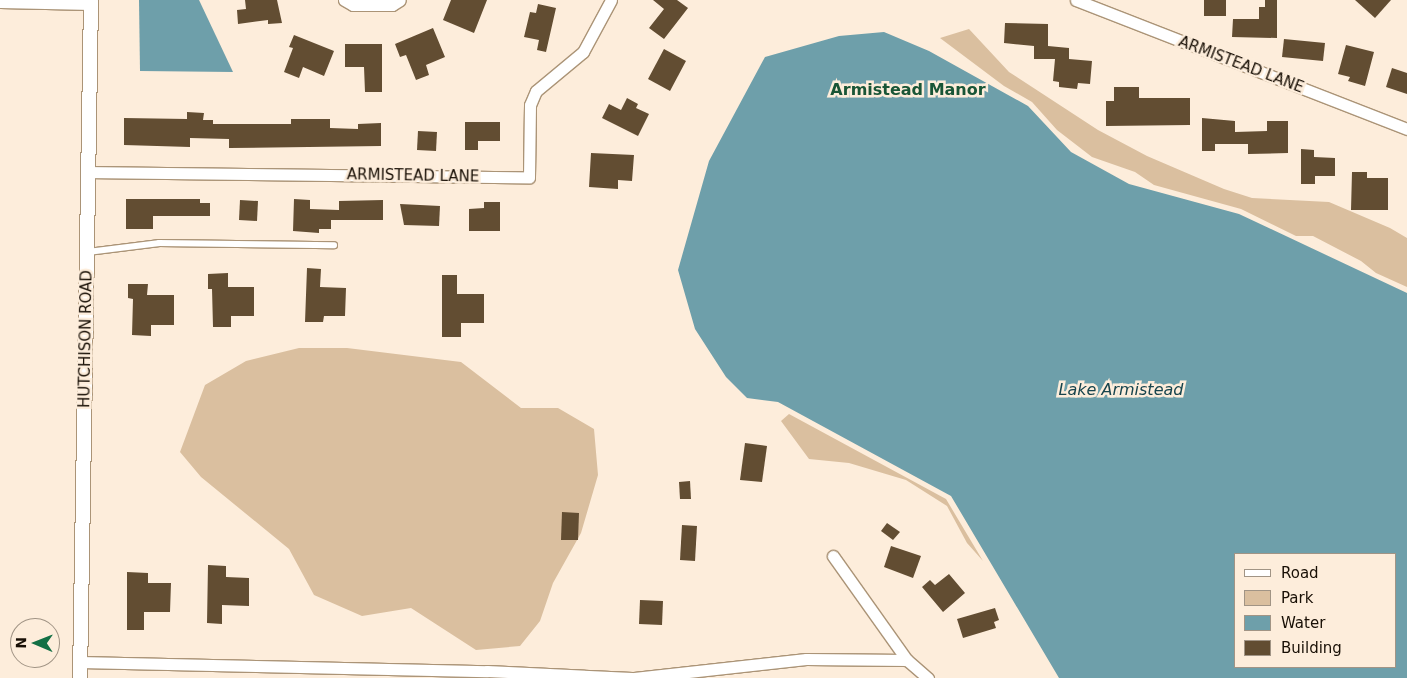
<!DOCTYPE html>
<style>
body{margin:0}
#map{position:relative;width:1407px;height:678px;overflow:hidden;background:#fdeddb;font-family:"DejaVu Sans",sans-serif}
div>[style]{position:absolute}
.green>*{inset:0;background:#dabf9f}
.water>*{inset:0;background:#6e9faa}
.building>*{inset:0;background:#624d32}
.roads{filter:drop-shadow(1px 0 #ab9477) drop-shadow(-1px 0 #ab9477) drop-shadow(0 1px #ab9477) drop-shadow(0 -1px #ab9477)}
.service>*{height:5.5px;margin:-2.75px;padding:0 2.75px;transform-origin:2.75px;border-radius:2.75px;background:#fff}
.minor>*{height:11px;margin:-5.5px;padding:0 5.5px;transform-origin:5.5px;border-radius:5.5px;background:#fff}
.tertiary>*{height:14px;margin:-7px;padding:0 7px;transform-origin:7px;border-radius:7px;background:#fff}
span{translate:-50% -50%;white-space:nowrap;text-align:center;line-height:1.15;-webkit-text-stroke:5px #fdeddb;paint-order:stroke}
.street-label{font-size:15px;color:#180f05}
.neighbourhood-label{font-size:16px;color:#195536;font-weight:700}
.water-label{font-size:16px;color:#17444d;font-style:italic}
.legend{position:absolute;left:1234px;top:553px;width:162px;height:115px;box-sizing:border-box;background:#fdeddb;border:1px solid #a19485;margin:0;padding:6px 9px;list-style:none;font-size:15px;color:#180f05}
.legend li{display:flex;align-items:center;gap:10px;height:25px}
.legend b{width:25px;border:1px solid #a19485}
.north{position:absolute;left:10px;top:618px;width:50px;height:50px;box-sizing:border-box;background:#fdeddb;border:1px solid #a19485;border-radius:50%;rotate:271deg;font-size:14px;font-weight:700;line-height:20px;text-align:center;color:#180f05}
.north::after{content:'';display:block;margin:auto;width:18px;height:22px;background:#137045;clip-path:polygon(50% 0,100% 100%,50% 72%,0 100%)}
</style>
<div id="map">
<div class="green">
<i style="clip-path:polygon(969px 29px,1009px 72px,1098px 130px,1147px 156px,1224px 189px,1252px 198px,1329px 202px,1390px 228px,1407px 238px,1407px 287px,1376px 273px,1361px 261px,1313px 236px,1296px 236px,1241px 209px,1154px 185px,1135px 172px,1092px 157px,1057px 130px,1032px 102px,1004px 86px,940px 38px)"></i>
<i style="clip-path:polygon(299px 348px,347px 348px,461px 362px,521px 408px,558px 408px,594px 429px,598px 475px,581px 533px,553px 583px,540px 621px,520px 646px,476px 650px,411px 608px,362px 616px,314px 595px,289px 549px,201px 477px,180px 452px,205px 385px,246px 361px)"></i>
<i style="clip-path:polygon(789px 414px,946px 499px,983px 561px,967px 543px,947px 506px,906px 480px,849px 463px,809px 459px,781px 421px)"></i>
</div>
<div class="water">
<i style="clip-path:polygon(139px 0,199px 0,233px 72px,140px 71px)"></i>
<i style="clip-path:polygon(evenodd,884px 32px,929px 51px,1028px 106px,1071px 152px,1129px 184px,1239px 214px,1407px 293px,1407px 678px,1059px 678px,951px 496px,778px 402px,747px 398px,726px 377px,695px 329px,678px 270px,709px 161px,765px 57px,839px 36px,884px 32px,1236px 554px,1396px 554px,1396px 667px,1236px 667px,1236px 554px)"></i>
</div>
<div class="building">
<i style="clip-path:polygon(245px 0,277px 0,282px 23px,268px 24px,268px 20px,238px 24px,237px 10px,246px 9px)"></i>
<i style="clip-path:polygon(451px 0,487px 0,474px 33px,443px 20px)"></i>
<i style="clip-path:polygon(653px 0,677px 0,688px 8px,664px 39px,649px 28px,664px 9px)"></i>
<i style="clip-path:polygon(1204px 0,1226px 0,1226px 16px,1204px 16px)"></i>
<i style="clip-path:polygon(1265px 0,1277px 0,1277px 38px,1232px 37px,1233px 19px,1259px 19px,1259px 7px,1265px 7px)"></i>
<i style="clip-path:polygon(1355px 0,1391px 0,1375px 18px)"></i>
<i style="clip-path:polygon(538px 4px,556px 8px,546px 52px,537px 50px,539px 40px,524px 37px,530px 12px,536px 13px)"></i>
<i style="clip-path:polygon(1005px 23px,1048px 24px,1048px 46px,1069px 48px,1069px 59px,1092px 61px,1090px 84px,1078px 83px,1077px 89px,1059px 87px,1059px 82px,1053px 81px,1055px 59px,1034px 59px,1034px 46px,1004px 43px)"></i>
<i style="clip-path:polygon(433px 28px,445px 57px,426px 65px,429px 75px,416px 80px,406px 55px,400px 57px,395px 44px)"></i>
<i style="clip-path:polygon(294px 35px,334px 51px,324px 76px,303px 67px,299px 78px,284px 72px,293px 48px,289px 47px)"></i>
<i style="clip-path:polygon(1284px 39px,1325px 43px,1323px 61px,1282px 57px)"></i>
<i style="clip-path:polygon(345px 44px,382px 44px,382px 92px,365px 92px,364px 67px,345px 67px)"></i>
<i style="clip-path:polygon(1346px 45px,1374px 52px,1365px 86px,1348px 81px,1350px 77px,1338px 74px)"></i>
<i style="clip-path:polygon(664px 49px,686px 61px,670px 91px,648px 79px)"></i>
<i style="clip-path:polygon(1392px 68px,1407px 73px,1407px 94px,1386px 87px)"></i>
<i style="clip-path:polygon(1114px 87px,1139px 87px,1139px 98px,1190px 98px,1190px 125px,1106px 126px,1106px 101px,1114px 101px)"></i>
<i style="clip-path:polygon(627px 98px,638px 104px,636px 108px,649px 114px,638px 136px,602px 118px,609px 104px,621px 110px)"></i>
<i style="clip-path:polygon(187px 112px,204px 113px,203px 120px,213px 120px,213px 124px,291px 124px,291px 119px,330px 119px,330px 128px,358px 129px,358px 124px,381px 123px,381px 146px,229px 148px,229px 139px,190px 138px,190px 147px,124px 145px,124px 118px,187px 119px)"></i>
<i style="clip-path:polygon(1202px 118px,1235px 121px,1235px 132px,1267px 131px,1267px 121px,1288px 121px,1288px 153px,1248px 154px,1248px 144px,1215px 144px,1215px 151px,1202px 151px)"></i>
<i style="clip-path:polygon(465px 122px,500px 122px,500px 141px,478px 141px,478px 150px,465px 150px)"></i>
<i style="clip-path:polygon(418px 131px,437px 132px,436px 151px,417px 150px)"></i>
<i style="clip-path:polygon(1301px 149px,1314px 150px,1314px 157px,1335px 158px,1335px 176px,1315px 176px,1315px 184px,1301px 184px)"></i>
<i style="clip-path:polygon(591px 153px,634px 155px,632px 181px,618px 180px,618px 189px,589px 187px)"></i>
<i style="clip-path:polygon(1352px 172px,1367px 172px,1367px 178px,1388px 178px,1388px 210px,1351px 210px)"></i>
<i style="clip-path:polygon(126px 199px,200px 199px,200px 203px,210px 203px,210px 216px,153px 216px,153px 229px,126px 229px)"></i>
<i style="clip-path:polygon(294px 199px,310px 200px,310px 209px,339px 210px,339px 201px,383px 200px,383px 220px,331px 220px,331px 229px,319px 229px,319px 233px,293px 231px)"></i>
<i style="clip-path:polygon(240px 200px,258px 201px,257px 221px,239px 220px)"></i>
<i style="clip-path:polygon(484px 202px,500px 202px,500px 231px,469px 231px,469px 209px,484px 208px)"></i>
<i style="clip-path:polygon(400px 204px,440px 206px,439px 226px,404px 225px)"></i>
<i style="clip-path:polygon(307px 268px,321px 269px,320px 287px,346px 288px,345px 316px,324px 316px,323px 322px,305px 322px)"></i>
<i style="clip-path:polygon(228px 273px,228px 287px,254px 287px,254px 316px,231px 316px,231px 327px,213px 327px,212px 289px,208px 289px,208px 274px)"></i>
<i style="clip-path:polygon(442px 275px,457px 275px,457px 294px,484px 294px,484px 323px,461px 323px,461px 337px,442px 337px)"></i>
<i style="clip-path:polygon(128px 284px,148px 284px,147px 295px,174px 295px,174px 325px,151px 325px,151px 336px,132px 335px,133px 299px,128px 298px)"></i>
<i style="clip-path:polygon(745px 443px,767px 446px,762px 482px,740px 480px)"></i>
<i style="clip-path:polygon(690px 481px,691px 499px,680px 499px,679px 482px)"></i>
<i style="clip-path:polygon(562px 512px,579px 513px,578px 540px,561px 540px)"></i>
<i style="clip-path:polygon(887px 523px,900px 532px,893px 540px,881px 531px)"></i>
<i style="clip-path:polygon(682px 525px,697px 526px,695px 561px,680px 560px)"></i>
<i style="clip-path:polygon(891px 546px,921px 556px,913px 578px,884px 567px)"></i>
<i style="clip-path:polygon(208px 565px,226px 566px,226px 577px,249px 578px,249px 606px,222px 605px,222px 624px,207px 623px)"></i>
<i style="clip-path:polygon(127px 572px,148px 573px,148px 583px,171px 583px,170px 612px,144px 612px,144px 630px,127px 630px)"></i>
<i style="clip-path:polygon(949px 574px,965px 593px,943px 612px,922px 587px,930px 580px,935px 585px)"></i>
<i style="clip-path:polygon(640px 600px,663px 601px,662px 625px,639px 624px)"></i>
<i style="clip-path:polygon(995px 608px,999px 620px,994px 622px,996px 628px,963px 638px,957px 619px)"></i>
</div>
<div class="roads">
<div class="service">
<i style="left:88px;top:252px;width:72px;rotate:-7.2deg"></i>
<i style="left:159px;top:243px;width:175px;rotate:0.7deg"></i>
</div>
<div class="minor">
<i style="left:344px;top:0;width:10px;rotate:29deg"></i>
<i style="left:353px;top:5px;width:39px"></i>
<i style="left:392px;top:5px;width:9px;rotate:-32deg"></i>
<i style="left:1076px;top:0;width:355px;rotate:21.3deg"></i>
<i style="left:0;top:2px;width:91px;rotate:1.3deg"></i>
<i style="left:90px;top:172px;width:439px;rotate:0.7deg"></i>
<i style="left:529px;top:177px;width:72px;rotate:-89.2deg"></i>
<i style="left:530px;top:105px;width:15px;rotate:-67deg"></i>
<i style="left:536px;top:91px;width:61px;rotate:-39.7deg"></i>
<i style="left:583px;top:52px;width:59px;rotate:-61.7deg"></i>
<i style="left:833px;top:556px;width:128px;rotate:54.6deg"></i>
<i style="left:80px;top:662px;width:407px;rotate:1.3deg"></i>
<i style="left:487px;top:671px;width:145px;rotate:2.8deg"></i>
<i style="left:634px;top:678px;width:173px;rotate:-6.3deg"></i>
<i style="left:806px;top:659px;width:101px;rotate:0.6deg"></i>
<i style="left:907px;top:660px;width:28px;rotate:41deg"></i>
</div>
<div class="tertiary">
<i style="left:80px;top:678px;width:678px;rotate:-89.07deg"></i>
</div>
</div>
<div class="street-label">
<span style="left:1241px;top:65px;rotate:21deg">ARMISTEAD LANE</span>
<span style="left:413px;top:176px;rotate:1deg">ARMISTEAD LANE</span>
<span style="left:86px;top:339px;rotate:-89deg">HUTCHISON ROAD</span>
</div>
<div class="neighbourhood-label">
<span style="left:908px;top:90px">Armistead Manor</span>
</div>
<div class="water-label">
<span style="left:1121px;top:390px">Lake Armistead</span>
</div>
<ul class="legend">
<li><b style="height:6px;background:#fff"></b>Road</li>
<li><b style="height:14px;background:#dabf9f"></b>Park</li>
<li><b style="height:14px;background:#6e9faa"></b>Water</li>
<li><b style="height:14px;background:#624d32"></b>Building</li>
</ul>
<div class="north">N</div>
</div>
